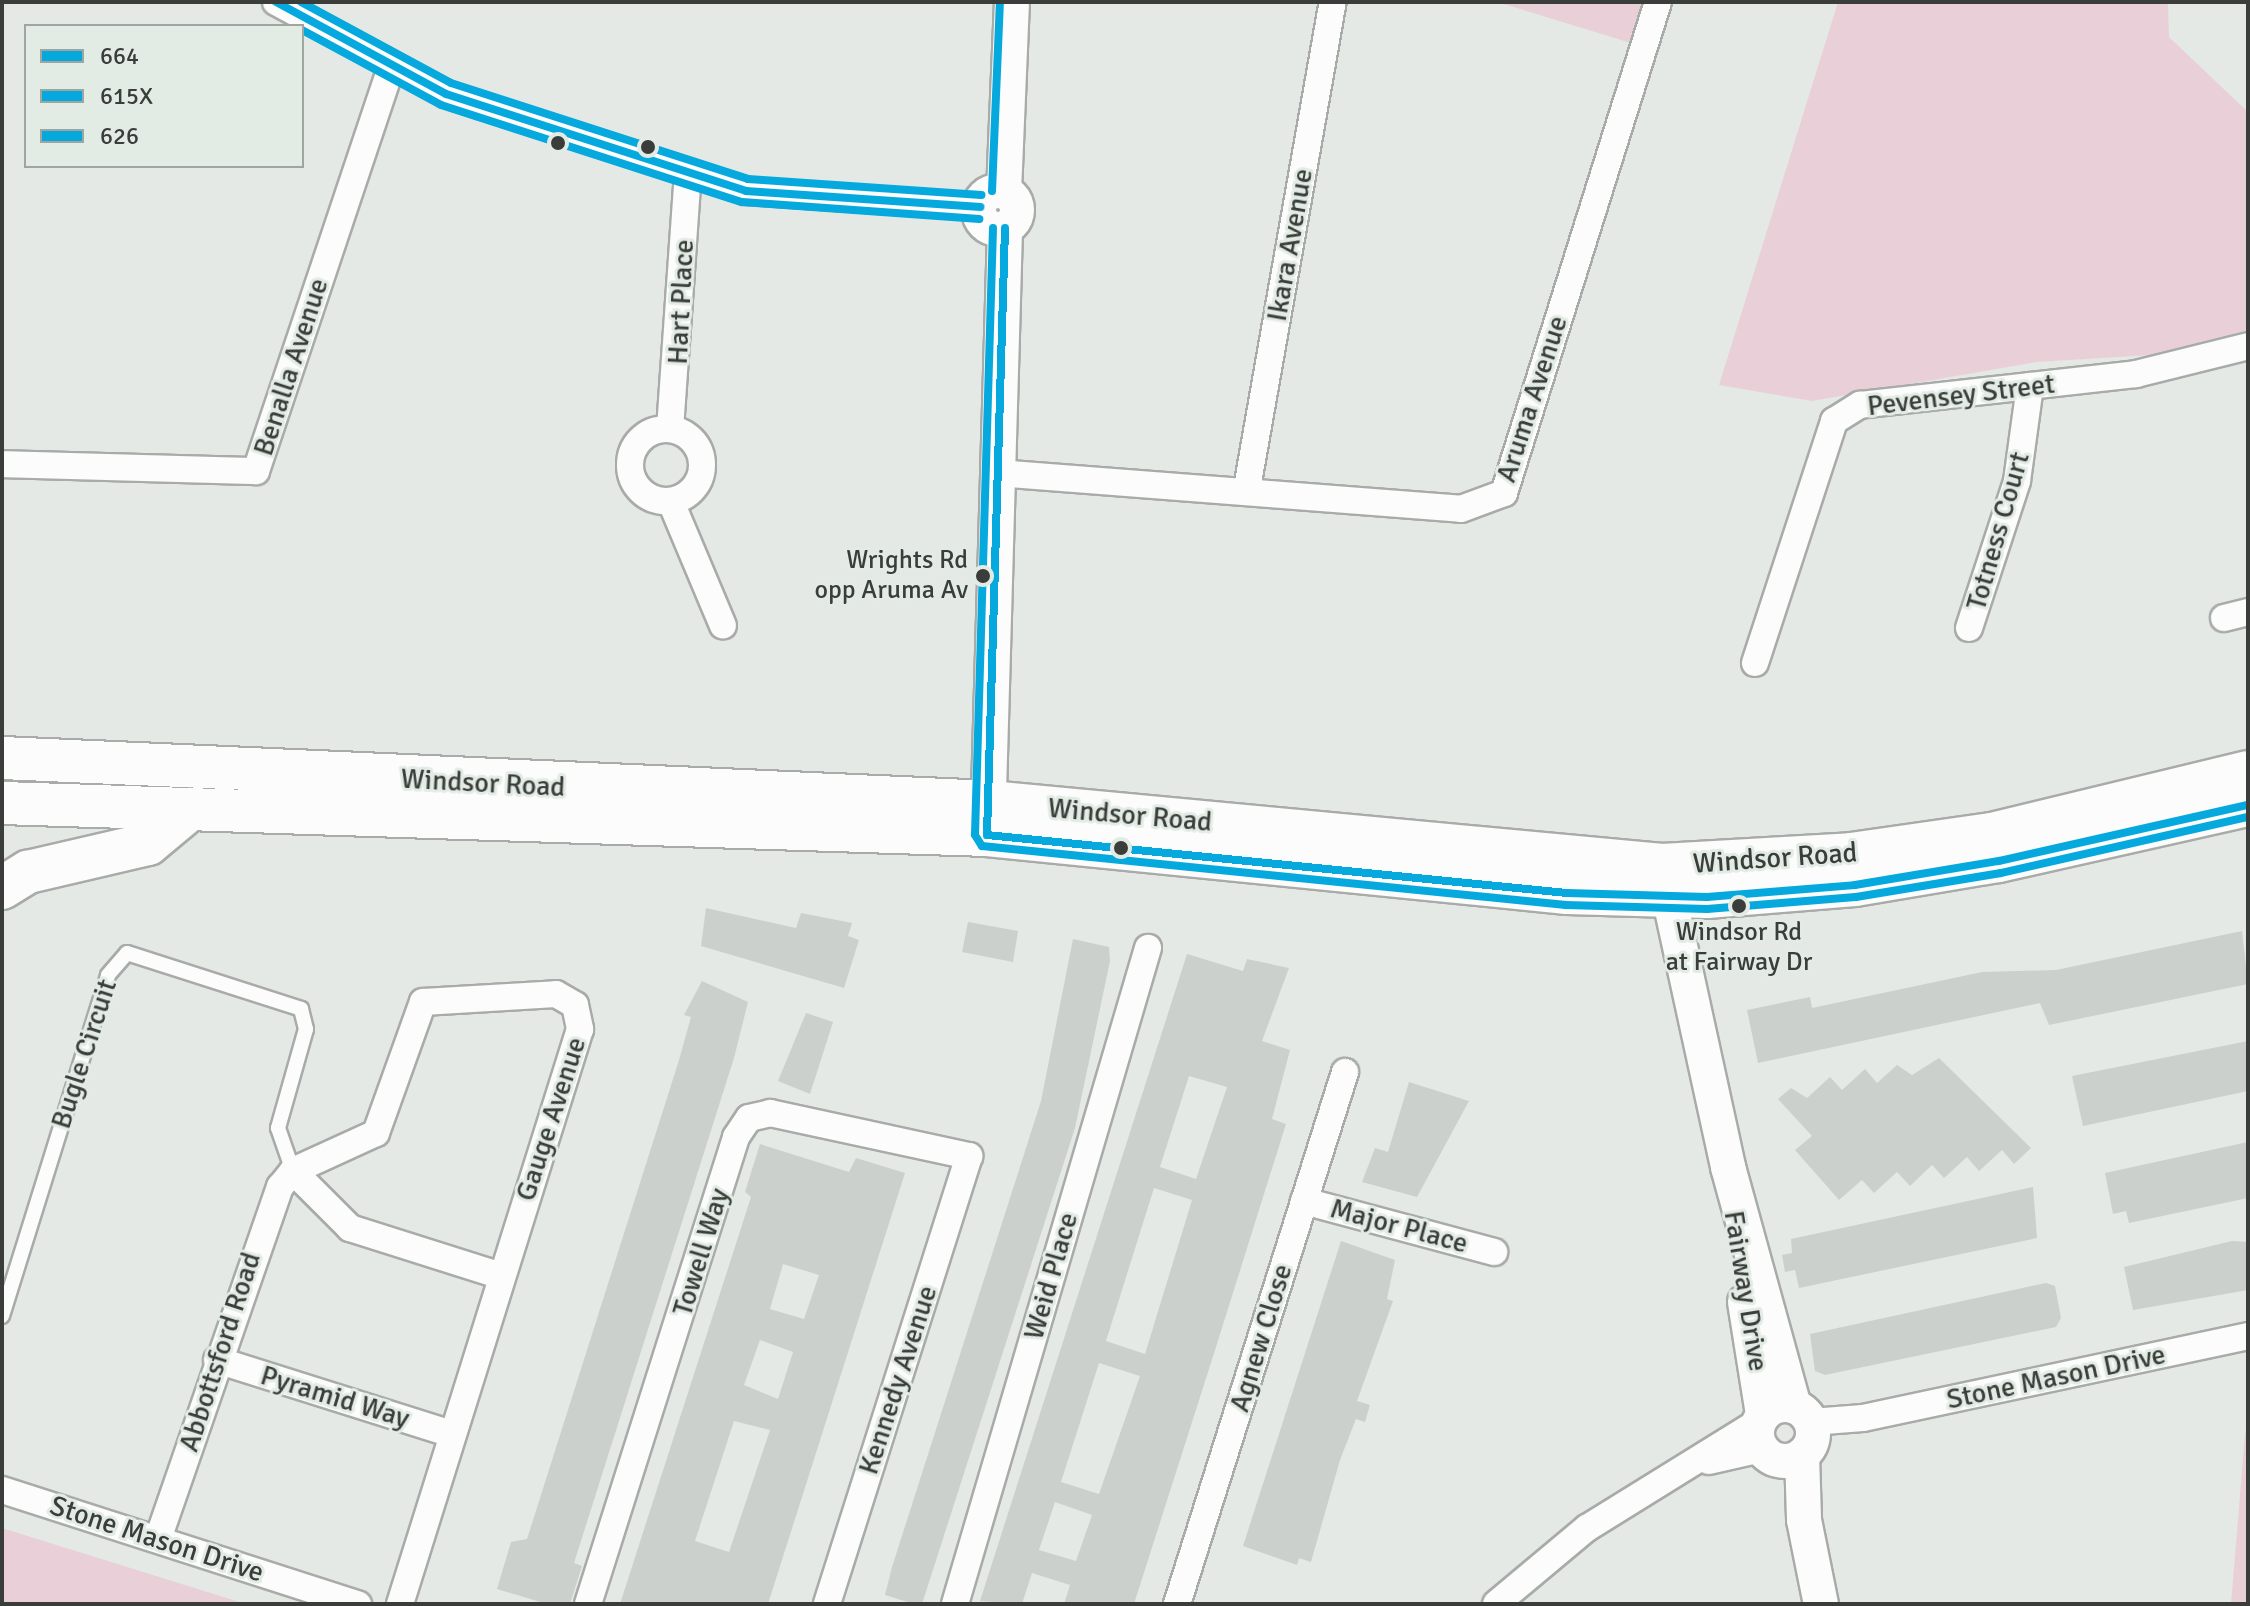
<!DOCTYPE html>
<style>
body{margin:0}
#map{position:relative;width:2250px;height:1606px;overflow:hidden;background:#e4e9e5;font-family:Signika,sans-serif}
div>[style]{position:absolute}
.green>*{inset:0;background:#e9d0d8}
.building>*{inset:0;background:#ccd0cd}
.roads{filter:drop-shadow(2px 0 #a8aba8) drop-shadow(-2px 0 #a8aba8) drop-shadow(0 2px #a8aba8) drop-shadow(0 -2px #a8aba8)}
.service>*{height:14px;margin:-7px;padding:0 7px;transform-origin:7px;border-radius:7px;background:#fbfcfb}
.minor>*{height:26px;margin:-13px;padding:0 13px;transform-origin:13px;border-radius:13px;background:#fbfcfb}
.minor>.ring{margin:-13px;padding:0;box-sizing:content-box;background:none;border:26px solid #fbfcfb;border-radius:50%}
.tertiary>*{height:34px;margin:-17px;padding:0 17px;transform-origin:17px;border-radius:17px;background:#fbfcfb}
.tertiary>.ring{margin:-17px;padding:0;box-sizing:content-box;background:none;border:34px solid #fbfcfb;border-radius:50%}
.primary>*{height:42px;margin:-21px;padding:0 21px;transform-origin:21px;border-radius:21px;background:#fbfcfb}
.bus-1>*{height:8px;margin:-4px;padding:0 4px;transform-origin:4px;border-radius:4px;background:#06a9dd}
.bus-2>*{height:8px;margin:-4px;padding:0 4px;transform-origin:4px;border-radius:4px;background:#06a9dd}
.bus-3>*{height:8px;margin:-4px;padding:0 4px;transform-origin:4px;border-radius:4px;background:#06a9dd}
.dots>*{width:22px;height:22px;translate:-50% -50%;box-sizing:border-box;border:4px solid #e2ebe4;border-radius:50%}
span{translate:-50% -50%;white-space:nowrap;text-align:center;line-height:1.15;-webkit-text-stroke:6px #e2ebe4;paint-order:stroke}
.bus-label{font-size:26px;color:#3a3d3a}
.right{translate:-100% -50%;text-align:right}
.street-label{font-size:28px;color:#3a3d3a}
.frame{position:absolute;inset:0;border:4px solid #3a3d3a;pointer-events:none}
.legend{position:absolute;left:24px;top:24px;width:280px;height:144px;box-sizing:border-box;background:#e2ebe4;border:2px solid #9fa5a0;margin:0;padding:10px 14px;list-style:none;font-size:24px;color:#3a3d3a}
.legend li{display:flex;align-items:center;gap:16px;height:40px}
.legend b{width:40px;border:2px solid #9fa5a0}
</style>
<div id="map">
<div class="green">
<i style="clip-path:polygon(1497px 2px,1643px 2px,1631px 43px)"></i>
<i style="clip-path:polygon(1838px 2px,2168px 2px,2169px 37px,2248px 112px,2248px 330px,2152px 355px,2037px 362px,1812px 401px,1719px 385px)"></i>
<i style="clip-path:polygon(2248px 1415px,2248px 1604px,2231px 1604px,2245px 1435px)"></i>
<i style="clip-path:polygon(2px 1528px,246px 1604px,2px 1604px)"></i>
</div>
<div class="building">
<i style="clip-path:polygon(706px 908px,796px 928px,801px 913px,852px 923px,848px 936px,859px 940px,844px 988px,701px 946px)"></i>
<i style="clip-path:polygon(968px 922px,1018px 931px,1013px 962px,962px 952px)"></i>
<i style="clip-path:polygon(2242px 931px,2248px 984px,2049px 1025px,2040px 1003px,1758px 1063px,1747px 1010px,1810px 997px,1812px 1008px,1982px 972px,2056px 970px)"></i>
<i style="clip-path:polygon(1073px 939px,1109px 947px,1110px 961px,1075px 1128px,922px 1604px,914px 1604px,885px 1595px,892px 1567px,1041px 1101px)"></i>
<i style="clip-path:polygon(evenodd,1187px 954px,1243px 971px,1247px 959px,1289px 968px,1262px 1041px,1290px 1050px,1272px 1119px,1286px 1124px,1216px 1347px,1134px 1604px,1064px 1604px,1070px 1585px,1032px 1573px,1022px 1604px,980px 1601px,1187px 954px,1189px 1076px,1227px 1087px,1196px 1179px,1160px 1167px,1189px 1076px,1187px 954px,1154px 1188px,1192px 1200px,1145px 1354px,1106px 1341px,1154px 1188px,1187px 954px,1099px 1363px,1140px 1376px,1099px 1494px,1061px 1482px,1099px 1363px,1187px 954px,1055px 1502px,1092px 1515px,1076px 1561px,1039px 1550px,1055px 1502px)"></i>
<i style="clip-path:polygon(702px 981px,748px 1002px,734px 1058px,574px 1563px,582px 1566px,570px 1604px,547px 1604px,497px 1589px,511px 1542px,527px 1539px,679px 1060px,691px 1017px,684px 1015px)"></i>
<i style="clip-path:polygon(806px 1013px,833px 1022px,810px 1094px,778px 1081px)"></i>
<i style="clip-path:polygon(2248px 1041px,2248px 1091px,2083px 1126px,2072px 1076px)"></i>
<i style="clip-path:polygon(1939px 1058px,2031px 1148px,2014px 1164px,2002px 1150px,1979px 1171px,1967px 1157px,1944px 1178px,1932px 1165px,1910px 1186px,1897px 1172px,1874px 1193px,1862px 1180px,1839px 1200px,1795px 1150px,1812px 1136px,1778px 1099px,1791px 1088px,1807px 1098px,1830px 1077px,1842px 1090px,1865px 1069px,1877px 1083px,1897px 1065px,1912px 1075px)"></i>
<i style="clip-path:polygon(1409px 1082px,1469px 1101px,1417px 1197px,1362px 1182px,1375px 1148px,1388px 1152px)"></i>
<i style="clip-path:polygon(2248px 1142px,2248px 1198px,2129px 1223px,2126px 1211px,2113px 1214px,2105px 1173px)"></i>
<i style="clip-path:polygon(evenodd,760px 1144px,849px 1172px,856px 1158px,905px 1173px,768px 1604px,620px 1604px,751px 1197px,745px 1192px,760px 1144px,783px 1264px,819px 1275px,804px 1319px,770px 1309px,783px 1264px,760px 1144px,760px 1340px,793px 1352px,778px 1399px,744px 1385px,760px 1340px,760px 1144px,734px 1421px,770px 1430px,729px 1552px,695px 1541px,734px 1421px)"></i>
<i style="clip-path:polygon(2033px 1187px,2037px 1238px,1799px 1288px,1795px 1270px,1785px 1272px,1782px 1255px,1792px 1253px,1791px 1239px)"></i>
<i style="clip-path:polygon(1341px 1241px,1395px 1260px,1387px 1299px,1393px 1301px,1357px 1401px,1370px 1405px,1365px 1422px,1356px 1419px,1340px 1460px,1311px 1562px,1299px 1558px,1297px 1565px,1243px 1546px)"></i>
<i style="clip-path:polygon(2232px 1241px,2248px 1242px,2248px 1290px,2133px 1310px,2124px 1267px)"></i>
<i style="clip-path:polygon(2046px 1283px,2055px 1286px,2061px 1318px,2056px 1327px,1825px 1375px,1815px 1371px,1810px 1334px)"></i>
</div>
<div class="roads">
<div class="service">
<i style="left:2px;top:1316px;width:357px;rotate:-72.7deg"></i>
<i style="left:108px;top:975px;width:29px;rotate:-49deg"></i>
<i style="left:127px;top:953px;width:183px;rotate:17.8deg"></i>
<i style="left:301px;top:1009px;width:21px;rotate:76deg"></i>
<i style="left:306px;top:1029px;width:103px;rotate:105.8deg"></i>
<i style="left:278px;top:1128px;width:46px;rotate:70.8deg"></i>
</div>
<div class="minor">
<i style="left:276px;top:2px;width:193px;rotate:28.4deg"></i>
<i style="left:446px;top:94px;width:315px;rotate:17.9deg"></i>
<i style="left:746px;top:191px;width:235px;rotate:3.9deg"></i>
<i class="ring" style="left:630px;top:429px;width:46px;height:46px"></i>
<i style="left:670px;top:429px;width:256px;rotate:-86deg"></i>
<i style="left:2px;top:464px;width:254px;rotate:1.6deg"></i>
<i style="left:256px;top:471px;width:425px;rotate:-71.5deg"></i>
<i style="left:997px;top:473px;width:465px;rotate:4.4deg"></i>
<i style="left:1461px;top:509px;width:46px;rotate:-20.4deg"></i>
<i style="left:1504px;top:493px;width:515px;rotate:-72.59deg"></i>
<i style="left:1247px;top:488px;width:494px;rotate:-80deg"></i>
<i style="left:671px;top:502px;width:134px;rotate:67.2deg"></i>
<i style="left:2224px;top:618px;width:25px;rotate:-14deg"></i>
<i style="left:1969px;top:628px;width:155px;rotate:-71.9deg"></i>
<i style="left:2017px;top:481px;width:96px;rotate:-82.2deg"></i>
<i style="left:1755px;top:663px;width:255px;rotate:-71.9deg"></i>
<i style="left:1834px;top:421px;width:31px;rotate:-32deg"></i>
<i style="left:1860px;top:405px;width:278px;rotate:-6.4deg"></i>
<i style="left:2136px;top:374px;width:115px;rotate:-14deg"></i>
<i style="left:293px;top:1171px;width:81px;rotate:45deg"></i>
<i style="left:350px;top:1228px;width:158px;rotate:17.6deg"></i>
<i style="left:1304px;top:1201px;width:197px;rotate:15deg"></i>
<i style="left:217px;top:1360px;width:246px;rotate:17.5deg"></i>
<i style="left:1811px;top:1422px;width:52px;rotate:-4.4deg"></i>
<i style="left:1863px;top:1418px;width:394px;rotate:-12deg"></i>
<i style="left:1709px;top:1461px;width:54px;rotate:-12.8deg"></i>
<i style="left:2px;top:1490px;width:374px;rotate:17.8deg"></i>
<i style="left:158px;top:1539px;width:373px;rotate:-70.9deg"></i>
<i style="left:280px;top:1187px;width:21px;rotate:-51deg"></i>
<i style="left:293px;top:1171px;width:91px;rotate:-24.6deg"></i>
<i style="left:376px;top:1133px;width:139px;rotate:-70.3deg"></i>
<i style="left:423px;top:1002px;width:133px;rotate:-3.4deg"></i>
<i style="left:556px;top:994px;width:22px;rotate:30deg"></i>
<i style="left:575px;top:1005px;width:25px;rotate:78deg"></i>
<i style="left:580px;top:1029px;width:603px;rotate:107.38deg"></i>
<i style="left:588px;top:1604px;width:490px;rotate:-72.4deg"></i>
<i style="left:736px;top:1137px;width:23px;rotate:-56deg"></i>
<i style="left:749px;top:1118px;width:22px;rotate:-13deg"></i>
<i style="left:770px;top:1113px;width:204px;rotate:12.2deg"></i>
<i style="left:969px;top:1156px;width:470px;rotate:107.6deg"></i>
<i style="left:955px;top:1604px;width:684px;rotate:-73.61deg"></i>
<i style="left:1177px;top:1604px;width:558px;rotate:-72.47deg"></i>
<i style="left:1496px;top:1604px;width:119px;rotate:-39.9deg"></i>
<i style="left:1587px;top:1528px;width:201px;rotate:-31.8deg"></i>
</div>
<div class="tertiary">
<i class="ring" style="left:979px;top:191px;width:4px;height:4px"></i>
<i style="left:1004px;top:192px;width:190px;rotate:-87.6deg"></i>
<i style="left:988px;top:827px;width:599px;rotate:-88.37deg"></i>
<i style="left:1664px;top:873px;width:301px;rotate:77.7deg"></i>
<i style="left:1728px;top:1167px;width:248px;rotate:74.6deg"></i>
<i style="left:1745px;top:1302px;width:113px;rotate:80.9deg"></i>
<i class="ring" style="left:1757px;top:1405px;width:22px;height:22px"></i>
<i style="left:1802px;top:1455px;width:65px;rotate:88.2deg"></i>
<i style="left:1804px;top:1520px;width:86px;rotate:78.6deg"></i>
</div>
<div class="primary">
<i style="left:2px;top:758px;width:988px;rotate:2.55deg"></i>
<i style="left:989px;top:802px;width:676px;rotate:5.35deg"></i>
<i style="left:1662px;top:865px;width:189px;rotate:-3.3deg"></i>
<i style="left:1851px;top:854px;width:142px;rotate:-8.1deg"></i>
<i style="left:1992px;top:834px;width:263px;rotate:-13.6deg"></i>
<i style="left:2px;top:803px;width:986px;rotate:1.86deg"></i>
<i style="left:987px;top:835px;width:583px;rotate:5.71deg"></i>
<i style="left:1567px;top:893px;width:140px;rotate:1.6deg"></i>
<i style="left:1707px;top:897px;width:148px;rotate:-4.6deg"></i>
<i style="left:1855px;top:885px;width:146px;rotate:-9.5deg"></i>
<i style="left:1999px;top:861px;width:255px;rotate:-12.7deg"></i>
<i style="left:2px;top:888px;width:31px;rotate:-32deg"></i>
<i style="left:28px;top:872px;width:123px;rotate:-13.1deg"></i>
<i style="left:148px;top:844px;width:55px;rotate:-39.8deg"></i>
</div>
</div>
<div class="bus-1">
<i style="left:276px;top:2px;width:193px;rotate:28.4deg"></i>
<i style="left:446px;top:94px;width:315px;rotate:17.9deg"></i>
<i style="left:746px;top:191px;width:235px;rotate:3.9deg"></i>
<i style="left:1005px;top:228px;width:607px;rotate:91.7deg"></i>
<i style="left:987px;top:835px;width:583px;rotate:5.71deg"></i>
<i style="left:1567px;top:893px;width:140px;rotate:1.6deg"></i>
<i style="left:1707px;top:897px;width:148px;rotate:-4.6deg"></i>
<i style="left:1855px;top:885px;width:146px;rotate:-9.5deg"></i>
<i style="left:1999px;top:861px;width:255px;rotate:-12.7deg"></i>
</div>
<div class="bus-2">
<i style="left:302px;top:30px;width:158px;rotate:28.3deg"></i>
<i style="left:441px;top:105px;width:316px;rotate:17.9deg"></i>
<i style="left:742px;top:202px;width:238px;rotate:4.1deg"></i>
<i style="left:993px;top:228px;width:607px;rotate:91.7deg"></i>
<i style="left:975px;top:835px;width:13px;rotate:58deg"></i>
<i style="left:982px;top:846px;width:587px;rotate:5.77deg"></i>
<i style="left:1566px;top:905px;width:141px;rotate:1.6deg"></i>
<i style="left:1707px;top:909px;width:149px;rotate:-4.6deg"></i>
<i style="left:1856px;top:897px;width:147px;rotate:-9.4deg"></i>
<i style="left:2001px;top:873px;width:253px;rotate:-12.8deg"></i>
</div>
<div class="bus-3">
<i style="left:301px;top:2px;width:170px;rotate:28.4deg"></i>
<i style="left:451px;top:83px;width:312px;rotate:17.9deg"></i>
<i style="left:748px;top:179px;width:234px;rotate:3.9deg"></i>
<i style="left:992px;top:191px;width:189px;rotate:-87.6deg"></i>
</div>
<div class="dots">
<i style="left:558px;top:143px;background:#3a3d3a"></i>
<i style="left:648px;top:147px;background:#3a3d3a"></i>
<i style="left:983px;top:576px;background:#3a3d3a"></i>
<i style="left:1121px;top:848px;background:#3a3d3a"></i>
<i style="left:1739px;top:906px;background:#3a3d3a"></i>
</div>
<div class="bus-label">
<span class="right" style="left:968px;top:576px">Wrights Rd<br>opp Aruma Av</span>
<span style="left:1739px;top:948px">Windsor Rd<br>at Fairway Dr</span>
</div>
<div class="street-label">
<span style="left:1290px;top:245px;rotate:-80deg">Ikara Avenue</span>
<span style="left:681px;top:302px;rotate:-87deg">Hart Place</span>
<span style="left:291px;top:367px;rotate:-72deg">Benalla Avenue</span>
<span style="left:1961px;top:395px;rotate:-7deg">Pevensey Street</span>
<span style="left:1532px;top:399px;rotate:-72deg">Aruma Avenue</span>
<span style="left:1998px;top:531px;rotate:-74deg">Totness Court</span>
<span style="left:483px;top:783px;rotate:3deg">Windsor Road</span>
<span style="left:1130px;top:815px;rotate:5deg">Windsor Road</span>
<span style="left:1775px;top:858px;rotate:-4deg">Windsor Road</span>
<span style="left:84px;top:1054px;rotate:-72deg">Bugle Circuit</span>
<span style="left:551px;top:1119px;rotate:-72deg">Gauge Avenue</span>
<span style="left:1399px;top:1226px;rotate:15deg">Major Place</span>
<span style="left:701px;top:1252px;rotate:-73deg">Towell Way</span>
<span style="left:1051px;top:1276px;rotate:-74deg">Weid Place</span>
<span style="left:1746px;top:1291px;rotate:81deg">Fairway Drive</span>
<span style="left:1261px;top:1338px;rotate:-73deg">Agnew Close</span>
<span style="left:220px;top:1352px;rotate:-72deg">Abbottsford Road</span>
<span style="left:2056px;top:1377px;rotate:-12deg">Stone Mason Drive</span>
<span style="left:898px;top:1380px;rotate:-72deg">Kennedy Avenue</span>
<span style="left:335px;top:1397px;rotate:17deg">Pyramid Way</span>
<span style="left:157px;top:1539px;rotate:18deg">Stone Mason Drive</span>
</div>
<div class="frame"></div>
<ul class="legend">
<li><b style="height:10px;background:#06a9dd"></b>664</li>
<li><b style="height:10px;background:#06a9dd"></b>615X</li>
<li><b style="height:10px;background:#06a9dd"></b>626</li>
</ul>
</div>
